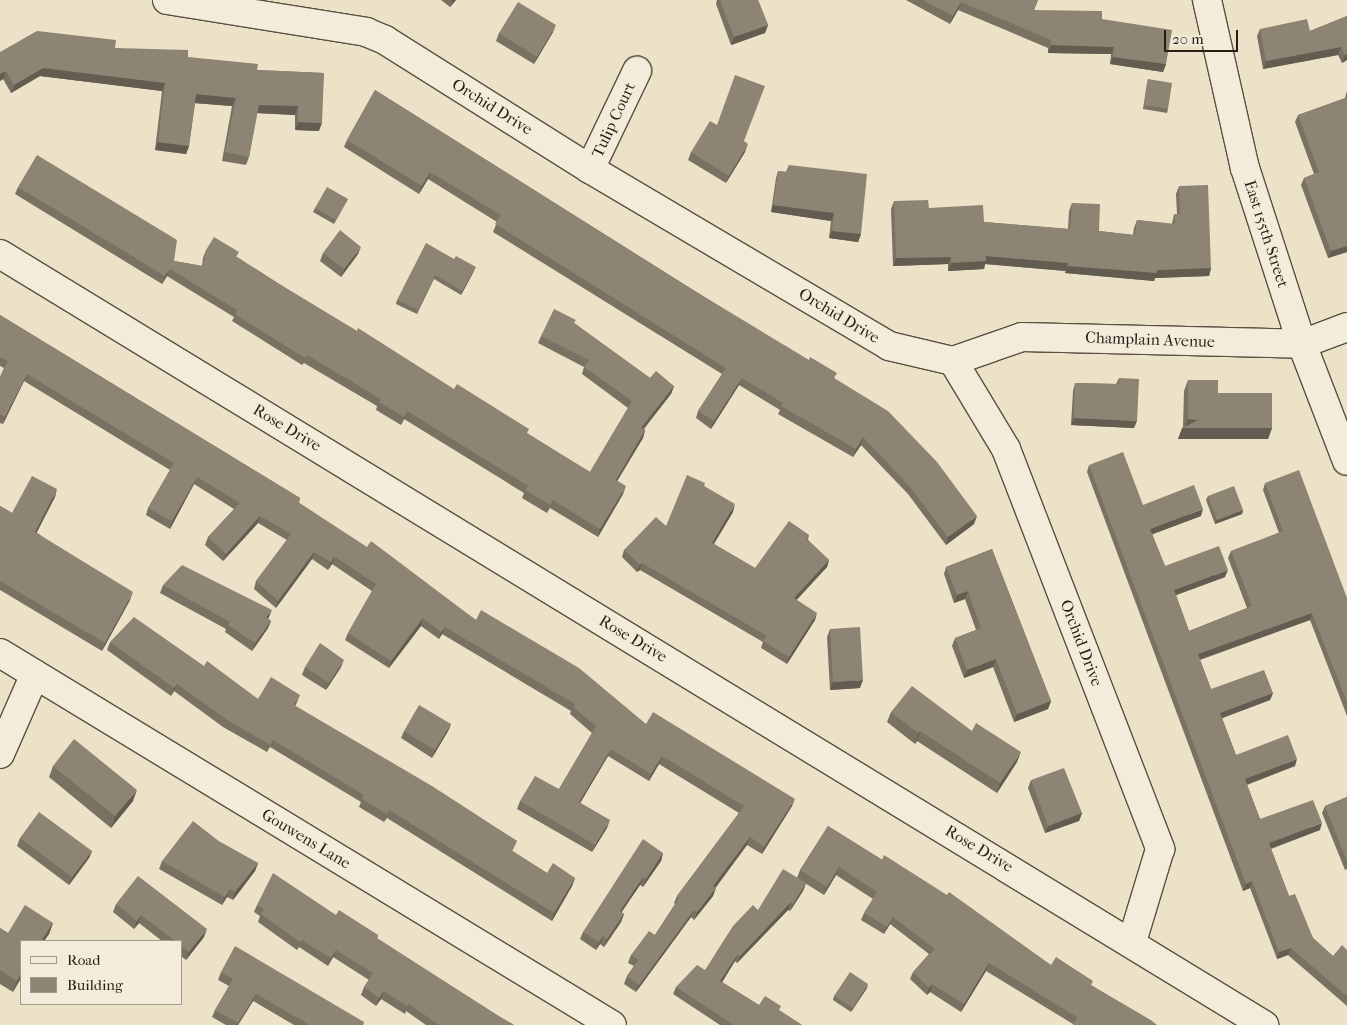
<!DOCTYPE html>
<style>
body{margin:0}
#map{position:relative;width:1347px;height:1025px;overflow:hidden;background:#ece2c8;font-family:"IM FELL French Canon",serif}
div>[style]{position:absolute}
.roads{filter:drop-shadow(1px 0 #585042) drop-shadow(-1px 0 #585042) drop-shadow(0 1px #585042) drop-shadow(0 -1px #585042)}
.minor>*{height:28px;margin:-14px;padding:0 14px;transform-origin:14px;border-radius:14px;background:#f3ecdb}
.wall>*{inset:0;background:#797263}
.shaded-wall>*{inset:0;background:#635c50}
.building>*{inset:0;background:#8d8473}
span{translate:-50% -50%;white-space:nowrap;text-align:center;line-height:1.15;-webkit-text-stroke:4.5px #f3ecdb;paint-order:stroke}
.street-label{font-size:16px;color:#271f16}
.legend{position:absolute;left:20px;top:940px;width:162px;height:65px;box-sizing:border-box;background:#f3ecdb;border:1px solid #a19a8c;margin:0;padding:6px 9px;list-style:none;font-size:15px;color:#271f16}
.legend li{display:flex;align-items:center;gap:10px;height:25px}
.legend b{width:25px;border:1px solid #a19a8c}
.scale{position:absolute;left:1164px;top:30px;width:74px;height:22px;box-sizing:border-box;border:2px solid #271f16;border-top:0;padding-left:6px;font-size:15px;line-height:18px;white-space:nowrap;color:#271f16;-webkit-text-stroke:4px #f3ecdb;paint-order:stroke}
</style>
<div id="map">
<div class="roads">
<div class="minor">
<i style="left:167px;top:0;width:202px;rotate:9.1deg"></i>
<i style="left:366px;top:32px;width:21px;rotate:23deg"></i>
<i style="left:385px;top:40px;width:242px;rotate:32.2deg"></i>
<i style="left:590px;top:169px;width:347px;rotate:30.6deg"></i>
<i style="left:889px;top:346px;width:66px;rotate:13.2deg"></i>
<i style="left:953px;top:361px;width:103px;rotate:58.9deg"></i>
<i style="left:1006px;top:449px;width:429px;rotate:68.9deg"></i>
<i style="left:1160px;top:849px;width:97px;rotate:106.8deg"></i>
<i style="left:1207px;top:0;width:172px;rotate:77.3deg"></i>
<i style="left:1245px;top:168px;width:185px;rotate:72.1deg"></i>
<i style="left:1302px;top:344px;width:125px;rotate:69deg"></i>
<i style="left:590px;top:169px;width:109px;rotate:-64.4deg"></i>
<i style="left:0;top:254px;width:1481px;rotate:31.38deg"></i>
<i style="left:953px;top:361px;width:73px;rotate:-19.2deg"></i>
<i style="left:1022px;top:337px;width:280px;rotate:1.4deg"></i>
<i style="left:1302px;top:344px;width:48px;rotate:-20.7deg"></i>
<i style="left:0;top:653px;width:716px;rotate:31.29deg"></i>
<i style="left:0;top:754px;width:87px;rotate:-66.4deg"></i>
</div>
</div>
<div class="wall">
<i style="clip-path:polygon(441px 0,456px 0,450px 7px)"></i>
<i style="clip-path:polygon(717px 0,758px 0,768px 25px,765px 33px,731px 45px,716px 4px)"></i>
<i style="clip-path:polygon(906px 0,1038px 0,1034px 10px,1102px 19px,1166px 64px,1163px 72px,1110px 64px,1111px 54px,1048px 53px,1048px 48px,958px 10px,950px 24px)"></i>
<i style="clip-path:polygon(1347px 16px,1347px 60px,1342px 63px,1338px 55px,1263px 69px,1257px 36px,1260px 29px,1310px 31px)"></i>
<i style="clip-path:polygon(553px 32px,534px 64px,496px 41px,499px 33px)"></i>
<i style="clip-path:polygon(115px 48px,188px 57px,257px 70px,324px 73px,319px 131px,295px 130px,295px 115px,257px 113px,249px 157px,246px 165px,222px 161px,232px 106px,195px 103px,189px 146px,186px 154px,155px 150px,162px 91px,40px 76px,11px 93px,3px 79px,0 81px,0 52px)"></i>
<i style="clip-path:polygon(1148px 79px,1168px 109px,1167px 113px,1143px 109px,1147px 83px)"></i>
<i style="clip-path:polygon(375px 90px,835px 379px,974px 524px,946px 545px,908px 494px,861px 445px,853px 457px,778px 414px,780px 410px,739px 385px,711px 429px,696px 418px,698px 411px,722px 374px,493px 232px,497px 222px,428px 179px,419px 194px,344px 147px,347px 140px)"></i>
<i style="clip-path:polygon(1347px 91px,1347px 252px,1328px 258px,1301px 185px,1304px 178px,1314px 174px,1295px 122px,1298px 115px,1345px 98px)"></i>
<i style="clip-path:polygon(691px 152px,745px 152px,726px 183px,688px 160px)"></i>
<i style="clip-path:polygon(789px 165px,861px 234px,858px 242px,829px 238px,831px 221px,771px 212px,776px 178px,778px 171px,786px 172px)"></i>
<i style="clip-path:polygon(1179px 186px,1211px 268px,1209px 276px,1155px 278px,1154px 281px,1065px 273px,1066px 271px,985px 264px,984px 269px,948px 271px,948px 264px,893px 266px,891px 209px,894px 201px,929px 208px,984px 222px,1068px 229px,1069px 211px,1072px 203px,1099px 231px,1133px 235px,1134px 228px,1137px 220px,1172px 224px,1174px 214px,1177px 214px,1176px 194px)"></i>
<i style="clip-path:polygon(18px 187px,174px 261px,202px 266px,203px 258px,206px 250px,237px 257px,284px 287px,590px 472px,628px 408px,582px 374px,584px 367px,538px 343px,541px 336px,574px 323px,650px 378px,674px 386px,671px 394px,644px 429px,645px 430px,643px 438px,617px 481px,623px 494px,598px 537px,550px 508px,547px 513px,522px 498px,524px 493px,404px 419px,401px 425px,376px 410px,377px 406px,304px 363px,302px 365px,232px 321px,234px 317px,167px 276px,162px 284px,15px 194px)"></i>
<i style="clip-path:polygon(348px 199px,334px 224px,313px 212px,315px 208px)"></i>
<i style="clip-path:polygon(323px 253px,358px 254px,341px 277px,320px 261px)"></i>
<i style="clip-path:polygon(454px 259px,474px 271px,461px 295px,434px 279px,417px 314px,396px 304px,397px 300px)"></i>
<i style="clip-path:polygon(0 315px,300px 498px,299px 503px,476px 620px,646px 724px,792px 806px,762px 854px,747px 845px,715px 888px,713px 896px,694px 920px,691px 917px,636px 992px,624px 984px,627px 976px,634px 966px,628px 963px,631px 955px,655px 935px,675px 904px,674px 903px,677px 896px,739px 813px,659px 764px,649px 781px,608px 756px,580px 803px,607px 828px,592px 852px,517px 809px,520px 801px,559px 789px,592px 733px,570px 714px,571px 711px,442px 634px,439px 639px,421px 626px,389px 668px,345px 640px,348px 633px,372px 591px,332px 564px,328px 570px,312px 559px,276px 608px,254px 589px,256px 581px,287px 540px,258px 523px,223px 561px,205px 545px,208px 537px,234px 509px,194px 484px,170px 529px,146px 515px,148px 508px,170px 470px,24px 381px,3px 424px,0 423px,0 377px,4px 368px,0 366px)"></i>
<i style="clip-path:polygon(1119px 378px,1134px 428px,1071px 425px,1073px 391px,1075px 383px,1116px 384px)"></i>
<i style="clip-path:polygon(1188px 380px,1218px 393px,1272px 428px,1268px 439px,1178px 439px,1183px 427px,1184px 391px)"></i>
<i style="clip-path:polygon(1089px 465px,1143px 505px,1201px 516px,1152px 534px,1165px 566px,1225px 577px,1176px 595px,1189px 631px,1247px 608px,1228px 558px,1231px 551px,1279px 533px,1263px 490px,1265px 483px,1347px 598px,1347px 716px,1310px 620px,1200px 660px,1211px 689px,1273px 693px,1270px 700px,1222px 718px,1236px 755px,1295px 766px,1247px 785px,1260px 819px,1320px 830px,1271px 849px,1289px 896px,1313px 938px,1333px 956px,1347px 950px,1347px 1006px,1288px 955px,1277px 959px,1250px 888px,1243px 891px,1087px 472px)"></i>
<i style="clip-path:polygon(704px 486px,733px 512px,714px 544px,755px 568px,809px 535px,808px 540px,829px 560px,827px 567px,796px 600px,815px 620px,787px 664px,761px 648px,763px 642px,640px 570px,637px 572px,622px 557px,624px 550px,666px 526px)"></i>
<i style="clip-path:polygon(1208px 496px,1243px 510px,1242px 514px,1215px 524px,1206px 500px)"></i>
<i style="clip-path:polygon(55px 497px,36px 532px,130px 600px,102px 651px,0 590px,0 506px,12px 513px)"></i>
<i style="clip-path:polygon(992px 549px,1051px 701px,1048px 709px,1014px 722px,993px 667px,964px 678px,952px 646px,955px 638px,976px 630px,965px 599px,954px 603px,944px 574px,946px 567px)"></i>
<i style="clip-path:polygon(163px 585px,269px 617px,268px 619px,271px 621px,268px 628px,252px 651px,225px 632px,226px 629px,160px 593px)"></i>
<i style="clip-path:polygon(830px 629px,860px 688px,830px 690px,827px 637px)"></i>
<i style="clip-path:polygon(110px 642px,204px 666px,258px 699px,297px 702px,295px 706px,517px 841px,512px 851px,547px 873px,575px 878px,572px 886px,552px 921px,387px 818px,384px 822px,359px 807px,361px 802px,270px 747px,267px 752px,223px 727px,174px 691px,171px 696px,107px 650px)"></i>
<i style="clip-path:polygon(305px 667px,341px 667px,326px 690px,302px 675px)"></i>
<i style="clip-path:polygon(891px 712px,972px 731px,1017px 762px,997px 793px,917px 741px,915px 744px,887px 722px)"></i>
<i style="clip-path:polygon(451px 724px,448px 731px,432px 758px,401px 738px,404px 731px)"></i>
<i style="clip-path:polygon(53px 766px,133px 801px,111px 828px,49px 777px)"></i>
<i style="clip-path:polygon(1031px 780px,1082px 813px,1079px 821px,1045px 833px,1028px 788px)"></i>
<i style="clip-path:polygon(1347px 797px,1347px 869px,1345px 870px,1322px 813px,1325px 806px)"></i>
<i style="clip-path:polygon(828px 826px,1051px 965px,1092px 986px,1152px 1021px,1073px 1024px,986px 971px,961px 1012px,930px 992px,927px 995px,910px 979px,913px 972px,929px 954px,890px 924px,884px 934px,861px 920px,864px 913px,873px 899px,836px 875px,824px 895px,797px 878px,800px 870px)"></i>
<i style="clip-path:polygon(20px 838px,92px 851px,89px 858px,69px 885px,17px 846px)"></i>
<i style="clip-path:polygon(220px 842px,258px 863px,255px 871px,233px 900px,227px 897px,222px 905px,159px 869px,162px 861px)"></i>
<i style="clip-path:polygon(663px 853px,661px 861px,643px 887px,640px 885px,621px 912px,624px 914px,621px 922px,604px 947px,600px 944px,596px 950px,580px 939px,583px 932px)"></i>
<i style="clip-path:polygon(806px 883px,803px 891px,790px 911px,788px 910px,737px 963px,735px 961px,722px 982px,759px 1005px,780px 1011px,802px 1025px,720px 1025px,673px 994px,676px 987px,705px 970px,758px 910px)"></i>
<i style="clip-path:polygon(116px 904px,204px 937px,186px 960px,181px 956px,181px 941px,162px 941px,139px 923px,134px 929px,113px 912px)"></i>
<i style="clip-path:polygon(257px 905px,336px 915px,378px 935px,377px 939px,497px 1015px,514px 1025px,426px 1025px,406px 1011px,405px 1014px,381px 999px,376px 1006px,361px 995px,364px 987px,369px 980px,333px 957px,328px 966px,299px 947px,297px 950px,258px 922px,260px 916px,254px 912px)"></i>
<i style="clip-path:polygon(53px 923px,49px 934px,44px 941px,21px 941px,21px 978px,13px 992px,0 984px,0 928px,8px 933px)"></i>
<i style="clip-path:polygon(221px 972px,364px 1022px,363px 1025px,294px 1025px,253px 1001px,238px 1025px,226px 1025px,212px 1017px,215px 1010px,229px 986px,218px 980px)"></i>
<i style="clip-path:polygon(867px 988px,851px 1012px,833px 1000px,834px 996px)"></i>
</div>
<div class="shaded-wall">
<i style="clip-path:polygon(452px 0,456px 0,450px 7px)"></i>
<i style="clip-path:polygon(961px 2px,958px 10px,950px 24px,953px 16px)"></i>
<i style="clip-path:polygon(556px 25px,553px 32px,534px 64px,537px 57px)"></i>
<i style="clip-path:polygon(768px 25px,765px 33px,731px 45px,734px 37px)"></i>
<i style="clip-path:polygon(1051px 45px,1114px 47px,1111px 54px,1048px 53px)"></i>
<i style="clip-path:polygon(1341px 47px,1338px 55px,1263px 69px,1266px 61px)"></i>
<i style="clip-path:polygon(1347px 54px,1347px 60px,1342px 63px,1345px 55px)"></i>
<i style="clip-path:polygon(1113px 57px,1166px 64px,1163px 72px,1110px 64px)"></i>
<i style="clip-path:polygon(43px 68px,165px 83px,162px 91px,40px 76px,11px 93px,14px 85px)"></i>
<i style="clip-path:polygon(6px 71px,3px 79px,0 81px,0 74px)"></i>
<i style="clip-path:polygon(196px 94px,236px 98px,232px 106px,193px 103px)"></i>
<i style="clip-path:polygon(259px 105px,298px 106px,295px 115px,256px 113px)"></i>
<i style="clip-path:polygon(298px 122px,322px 123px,319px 131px,295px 130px)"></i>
<i style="clip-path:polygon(158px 142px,189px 146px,186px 154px,155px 150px)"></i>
<i style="clip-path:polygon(748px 144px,745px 152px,726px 183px,729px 176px)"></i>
<i style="clip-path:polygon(430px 172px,428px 179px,419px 194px,422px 186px)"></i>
<i style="clip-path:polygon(773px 205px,834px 213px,831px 221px,771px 212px)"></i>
<i style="clip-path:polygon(832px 231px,861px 234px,858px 242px,829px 238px)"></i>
<i style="clip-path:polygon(1347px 246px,1347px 252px,1328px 258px,1331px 251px)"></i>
<i style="clip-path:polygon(361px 247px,358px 254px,341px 277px,344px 269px)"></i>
<i style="clip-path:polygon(986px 256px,1068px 263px,1066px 271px,985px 264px,984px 269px,948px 271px,951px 263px)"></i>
<i style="clip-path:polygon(951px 257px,948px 264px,893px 266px,896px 258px)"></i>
<i style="clip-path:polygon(1068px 266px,1157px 270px,1211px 268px,1209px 276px,1155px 278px,1154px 281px,1065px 273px)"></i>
<i style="clip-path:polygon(476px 267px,474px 271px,461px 295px,462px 291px)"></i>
<i style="clip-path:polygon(170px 269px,167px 276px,162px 284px,165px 276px)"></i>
<i style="clip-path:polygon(27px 374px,24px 381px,3px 424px,5px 417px)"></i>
<i style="clip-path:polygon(742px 378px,739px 385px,711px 429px,714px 421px)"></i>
<i style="clip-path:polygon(674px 386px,671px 394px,638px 435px,641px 428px)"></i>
<i style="clip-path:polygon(407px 411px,404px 419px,401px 425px,404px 417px)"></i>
<i style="clip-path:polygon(1074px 418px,1137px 421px,1134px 428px,1071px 425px)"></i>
<i style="clip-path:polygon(1188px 419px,1198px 420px,1272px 428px,1268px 439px,1178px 439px,1182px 428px,1185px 428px)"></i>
<i style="clip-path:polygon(645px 430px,643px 438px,613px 488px,616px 480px)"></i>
<i style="clip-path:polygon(863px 437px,861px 445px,853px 457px,856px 449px)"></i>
<i style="clip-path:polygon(197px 477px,194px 484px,170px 529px,172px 521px)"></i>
<i style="clip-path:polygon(626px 486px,623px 494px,598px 537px,600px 529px)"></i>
<i style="clip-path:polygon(57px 489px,55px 497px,33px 540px,35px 532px)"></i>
<i style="clip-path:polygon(735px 504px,733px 512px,710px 550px,712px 543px)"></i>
<i style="clip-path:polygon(1203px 509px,1201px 516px,1148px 536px,1150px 529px)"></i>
<i style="clip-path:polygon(1243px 510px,1242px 514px,1215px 524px,1217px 520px)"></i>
<i style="clip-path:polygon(260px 516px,258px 523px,223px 561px,226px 554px)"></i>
<i style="clip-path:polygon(977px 516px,974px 524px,946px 545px,948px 537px)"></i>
<i style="clip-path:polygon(314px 552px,312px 559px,276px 608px,278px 601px)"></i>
<i style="clip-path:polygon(334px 556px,332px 564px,328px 570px,331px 562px)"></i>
<i style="clip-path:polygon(829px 560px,827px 567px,792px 605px,794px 598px)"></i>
<i style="clip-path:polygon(642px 563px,640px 570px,637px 572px,640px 565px)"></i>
<i style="clip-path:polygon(1228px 570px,1225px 577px,1171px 597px,1174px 590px)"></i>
<i style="clip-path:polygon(968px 591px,965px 599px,954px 603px,957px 595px)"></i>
<i style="clip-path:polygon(133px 592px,130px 600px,102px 651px,105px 643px)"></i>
<i style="clip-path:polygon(272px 610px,269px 617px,263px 625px,266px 617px)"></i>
<i style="clip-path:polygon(817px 613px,815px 620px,787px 664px,789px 657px)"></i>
<i style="clip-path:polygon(1312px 613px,1310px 620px,1195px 661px,1198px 654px)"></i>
<i style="clip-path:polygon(423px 618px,421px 626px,389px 668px,391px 661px)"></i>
<i style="clip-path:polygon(271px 621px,268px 628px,252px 651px,255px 643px)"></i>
<i style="clip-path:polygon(445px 627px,442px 634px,439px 639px,441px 632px)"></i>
<i style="clip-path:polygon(996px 659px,993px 667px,964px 678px,967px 670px)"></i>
<i style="clip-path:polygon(344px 660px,341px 667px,326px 690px,329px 683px)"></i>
<i style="clip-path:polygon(863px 680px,860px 688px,830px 690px,833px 682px)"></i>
<i style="clip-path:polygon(177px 684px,174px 691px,171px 696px,174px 688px)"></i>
<i style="clip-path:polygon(1273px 693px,1270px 700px,1217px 720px,1220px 713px)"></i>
<i style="clip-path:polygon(300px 695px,297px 702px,291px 713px,294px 705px)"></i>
<i style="clip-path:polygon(1051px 701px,1048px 709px,1014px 722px,1017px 714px)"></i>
<i style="clip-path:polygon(451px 724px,448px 731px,432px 758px,435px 750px)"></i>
<i style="clip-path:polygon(920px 731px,917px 741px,915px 744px,918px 733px)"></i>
<i style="clip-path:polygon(611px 749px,608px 756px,576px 810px,579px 802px)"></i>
<i style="clip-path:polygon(1021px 752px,1017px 762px,997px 793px,1000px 783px)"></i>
<i style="clip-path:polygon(662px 756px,659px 764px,649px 781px,651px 774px)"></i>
<i style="clip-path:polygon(1297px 759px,1295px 766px,1242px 786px,1245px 779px)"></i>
<i style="clip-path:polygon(137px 790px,133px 801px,111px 828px,115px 816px)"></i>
<i style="clip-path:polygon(795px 799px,792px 806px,762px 854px,764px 847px)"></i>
<i style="clip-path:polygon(1082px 813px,1079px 821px,1045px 833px,1048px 826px)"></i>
<i style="clip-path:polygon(610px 820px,607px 828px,592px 852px,595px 845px)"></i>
<i style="clip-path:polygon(1322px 823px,1320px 830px,1266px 850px,1269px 843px)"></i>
<i style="clip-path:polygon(750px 837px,747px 845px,711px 894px,713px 886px)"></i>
<i style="clip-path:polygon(92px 851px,89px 858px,69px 885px,72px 877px)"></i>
<i style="clip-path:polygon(663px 853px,661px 861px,643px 887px,646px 879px)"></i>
<i style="clip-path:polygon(258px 863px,255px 871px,233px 900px,235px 892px)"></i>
<i style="clip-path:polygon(839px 867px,836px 875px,824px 895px,827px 887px)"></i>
<i style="clip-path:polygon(643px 877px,640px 885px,617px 919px,620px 911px)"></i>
<i style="clip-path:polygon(575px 878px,572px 886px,552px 921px,554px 913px)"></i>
<i style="clip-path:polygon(1252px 881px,1250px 888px,1243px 891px,1246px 884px)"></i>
<i style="clip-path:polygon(806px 883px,803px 891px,790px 911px,793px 904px)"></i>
<i style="clip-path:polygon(716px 888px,713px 896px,694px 920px,697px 912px)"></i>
<i style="clip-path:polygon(230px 889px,227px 897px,222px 905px,225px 897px)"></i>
<i style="clip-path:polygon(791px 902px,788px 910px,737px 963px,740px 956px)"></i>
<i style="clip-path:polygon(694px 910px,691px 917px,636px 992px,639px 985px)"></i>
<i style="clip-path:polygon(624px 914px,621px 922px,604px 947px,607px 939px)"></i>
<i style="clip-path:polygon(141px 915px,139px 923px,134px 929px,137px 921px)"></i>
<i style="clip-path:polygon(893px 917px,890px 924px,884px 934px,887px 927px)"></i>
<i style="clip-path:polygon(53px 923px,49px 934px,44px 941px,41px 941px)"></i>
<i style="clip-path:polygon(207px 929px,204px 937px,186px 960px,189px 952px)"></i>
<i style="clip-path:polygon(603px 936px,600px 944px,596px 950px,599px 942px)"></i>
<i style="clip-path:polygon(1291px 948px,1288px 955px,1277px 959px,1279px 952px)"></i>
<i style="clip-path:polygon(336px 950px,333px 957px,328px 966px,331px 958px)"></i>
<i style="clip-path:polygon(738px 954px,735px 961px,718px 989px,720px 981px)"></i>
<i style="clip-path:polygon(989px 963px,986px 971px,961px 1012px,964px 1004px)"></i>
<i style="clip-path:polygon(21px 973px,21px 978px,13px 992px,17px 981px)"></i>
<i style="clip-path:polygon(868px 984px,867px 988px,851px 1012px,853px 1008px)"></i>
<i style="clip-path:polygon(932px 984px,930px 992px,927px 995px,929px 988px)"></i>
<i style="clip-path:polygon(384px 991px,381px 999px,376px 1006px,379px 998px)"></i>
<i style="clip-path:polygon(256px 994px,253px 1001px,238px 1025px,237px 1025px)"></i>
</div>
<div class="building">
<i style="clip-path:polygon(720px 0,758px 0,768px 25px,734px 37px)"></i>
<i style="clip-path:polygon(923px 0,1038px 0,1034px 10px,1102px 11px,1102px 19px,1172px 30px,1166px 64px,1113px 57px,1114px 47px,1051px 45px,1051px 40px,961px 2px,953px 16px)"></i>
<i style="clip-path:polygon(518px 2px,556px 25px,537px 57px,499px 33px)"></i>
<i style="clip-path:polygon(1347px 16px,1347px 54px,1345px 55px,1341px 47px,1266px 61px,1260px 29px,1307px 19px,1310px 31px)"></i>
<i style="clip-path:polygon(37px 31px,116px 40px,115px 48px,188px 50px,188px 57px,258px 64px,257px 70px,324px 73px,322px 123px,298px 122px,298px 106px,259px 105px,249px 157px,225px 152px,236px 98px,196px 94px,189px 146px,158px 142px,165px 83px,43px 68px,14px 85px,6px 71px,0 74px,0 52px)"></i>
<i style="clip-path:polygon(735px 75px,765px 86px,744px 141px,748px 144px,729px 176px,691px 152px,710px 121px,717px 125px)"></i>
<i style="clip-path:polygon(1148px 79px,1172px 83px,1168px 109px,1144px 105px)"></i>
<i style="clip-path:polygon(375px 90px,688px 287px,809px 360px,810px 357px,837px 373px,834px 378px,888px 411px,937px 462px,977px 516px,948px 537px,910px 487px,863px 437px,856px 449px,781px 406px,783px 403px,742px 378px,714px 421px,698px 411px,726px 368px,495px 224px,501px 215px,430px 172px,422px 186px,347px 140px)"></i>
<i style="clip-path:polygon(1347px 98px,1347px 246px,1331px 251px,1304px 178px,1319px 172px,1298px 115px)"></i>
<i style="clip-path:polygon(37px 155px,177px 240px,174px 261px,203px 266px,206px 250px,214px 237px,239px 252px,236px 257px,284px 287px,357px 331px,358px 328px,454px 389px,457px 384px,529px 429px,527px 433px,590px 472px,632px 401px,584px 367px,589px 360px,541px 336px,554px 309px,576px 320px,574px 323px,650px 378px,656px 371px,674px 386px,641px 428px,645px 430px,616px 480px,626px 486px,600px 529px,553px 500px,550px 505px,525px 490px,528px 486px,407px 411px,404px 417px,379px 402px,381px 399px,307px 355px,305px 358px,235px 314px,237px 310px,170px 269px,165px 276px,18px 187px)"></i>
<i style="clip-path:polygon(789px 165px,867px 174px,861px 234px,832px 231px,834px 213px,773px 205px,778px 171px,788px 172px)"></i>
<i style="clip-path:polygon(1208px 185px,1211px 268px,1157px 270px,1157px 273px,1068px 266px,1068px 263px,986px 256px,986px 261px,951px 263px,951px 257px,896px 258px,894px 201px,928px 200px,929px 208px,983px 205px,984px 222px,1070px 229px,1072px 203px,1100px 204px,1099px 231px,1135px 235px,1137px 220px,1175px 224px,1174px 214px,1180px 214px,1179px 186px)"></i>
<i style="clip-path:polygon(327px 187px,348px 199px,336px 220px,315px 208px)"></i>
<i style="clip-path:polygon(340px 230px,361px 247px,344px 269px,323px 253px)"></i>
<i style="clip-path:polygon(426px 243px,454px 259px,456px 256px,476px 267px,462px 291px,435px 275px,418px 310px,397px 300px)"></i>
<i style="clip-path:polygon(0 315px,300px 498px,298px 502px,367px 547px,371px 541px,476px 620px,481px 610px,579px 668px,646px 724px,653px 712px,795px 799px,764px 847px,750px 837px,713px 886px,716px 888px,697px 912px,694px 910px,639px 985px,627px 976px,638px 960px,631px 955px,649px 931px,655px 935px,679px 898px,677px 896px,744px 806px,662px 756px,651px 774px,611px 749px,579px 802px,610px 820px,595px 845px,520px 801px,535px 776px,559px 789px,596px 726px,573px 707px,575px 704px,445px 627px,441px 632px,423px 618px,391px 661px,348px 633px,376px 584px,334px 556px,331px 562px,314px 552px,278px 601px,256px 581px,291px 534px,260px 516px,226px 554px,208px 537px,240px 503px,197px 477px,172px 521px,148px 508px,174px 463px,27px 374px,5px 417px,0 414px,0 377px,8px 361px,0 357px)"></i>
<i style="clip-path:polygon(1119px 378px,1139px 379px,1137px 421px,1074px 418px,1075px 383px,1119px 384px)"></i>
<i style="clip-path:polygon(1188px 380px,1218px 380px,1218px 393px,1272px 393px,1272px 428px,1182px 428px,1198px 420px,1188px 419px)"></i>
<i style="clip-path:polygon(1123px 452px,1143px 505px,1194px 485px,1203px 509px,1150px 529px,1165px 566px,1219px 546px,1228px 570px,1174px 590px,1189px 631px,1252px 606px,1231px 551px,1283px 531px,1265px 483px,1299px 470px,1347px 598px,1347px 702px,1312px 613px,1198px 654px,1211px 689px,1264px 670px,1273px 693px,1220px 713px,1236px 755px,1288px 735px,1297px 759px,1245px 779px,1260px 819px,1313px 800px,1322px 823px,1269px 843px,1289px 896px,1295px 894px,1313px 938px,1333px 956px,1342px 945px,1347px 950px,1347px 996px,1291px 948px,1279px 952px,1252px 881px,1246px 884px,1089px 465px)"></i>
<i style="clip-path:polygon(687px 475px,705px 483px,704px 486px,735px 504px,712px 543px,755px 568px,789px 521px,809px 535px,806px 539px,829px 560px,794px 598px,817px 613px,789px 657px,763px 641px,767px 636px,642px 563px,640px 565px,624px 550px,656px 517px,666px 526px)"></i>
<i style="clip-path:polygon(32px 476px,57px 489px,35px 532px,133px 592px,105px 643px,0 581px,0 506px,12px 513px)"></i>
<i style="clip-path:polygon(1234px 486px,1243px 510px,1217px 520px,1208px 496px)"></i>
<i style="clip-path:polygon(992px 549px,1051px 701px,1017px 714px,996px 659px,967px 670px,955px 638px,981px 628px,968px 591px,957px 595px,946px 567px)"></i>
<i style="clip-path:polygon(182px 565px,272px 610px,266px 617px,271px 621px,255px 643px,228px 625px,230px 622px,163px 585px)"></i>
<i style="clip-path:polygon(134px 617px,204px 666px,207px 661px,258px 699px,271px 677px,300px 695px,294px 705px,432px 786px,517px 841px,511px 850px,547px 873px,553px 863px,575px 878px,554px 913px,389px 810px,387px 814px,362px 799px,364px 795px,273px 740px,270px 745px,226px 719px,177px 684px,174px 688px,110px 642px)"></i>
<i style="clip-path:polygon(860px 627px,863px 680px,833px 682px,830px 629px)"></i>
<i style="clip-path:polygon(320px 643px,344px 660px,329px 683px,305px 667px)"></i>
<i style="clip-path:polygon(912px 686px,972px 731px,976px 723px,1021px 752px,1000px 783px,920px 731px,918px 733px,891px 712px)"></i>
<i style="clip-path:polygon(419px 705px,451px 724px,435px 750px,404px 731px)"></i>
<i style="clip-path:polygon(74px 739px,137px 790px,115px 816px,53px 766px)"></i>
<i style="clip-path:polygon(1064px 768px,1082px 813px,1048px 826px,1031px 780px)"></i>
<i style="clip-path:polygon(1347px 797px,1347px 861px,1325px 806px)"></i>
<i style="clip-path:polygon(39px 812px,92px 851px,72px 877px,20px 838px)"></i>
<i style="clip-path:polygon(193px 821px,220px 842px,258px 863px,235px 892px,230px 889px,225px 897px,162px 861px)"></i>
<i style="clip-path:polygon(828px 826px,882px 860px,884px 855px,947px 895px,949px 892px,1051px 965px,1056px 957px,1093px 981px,1091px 985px,1152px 1021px,1157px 1025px,1073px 1025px,1077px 1017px,989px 963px,964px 1004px,932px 984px,929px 988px,913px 972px,935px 949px,893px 917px,887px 927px,864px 913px,877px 892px,839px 867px,827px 887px,800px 870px)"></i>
<i style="clip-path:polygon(643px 839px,663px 853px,646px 879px,643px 877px,620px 911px,624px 914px,607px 939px,603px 936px,599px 942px,583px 932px)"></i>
<i style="clip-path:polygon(783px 869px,806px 883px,793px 904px,791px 902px,740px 956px,738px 954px,720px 981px,759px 1005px,765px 996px,781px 1006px,779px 1010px,802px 1025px,734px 1025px,676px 987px,697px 965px,705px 970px,733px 926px,753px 905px,758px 910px)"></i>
<i style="clip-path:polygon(273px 873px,336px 915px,339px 910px,378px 935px,377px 938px,497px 1015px,514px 1025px,439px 1025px,409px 1004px,407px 1006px,384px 991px,379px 998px,364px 987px,373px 973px,336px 950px,331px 958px,302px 940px,300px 942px,261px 914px,264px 909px,257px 905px)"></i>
<i style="clip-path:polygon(138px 876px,207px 929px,189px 952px,181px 946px,181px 941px,175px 941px,141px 915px,137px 921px,116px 904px)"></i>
<i style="clip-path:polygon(25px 905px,53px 923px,41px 941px,21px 941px,21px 973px,17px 981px,0 970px,0 928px,8px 933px)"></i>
<i style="clip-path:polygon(235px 946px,364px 1022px,362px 1025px,307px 1025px,308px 1024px,256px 994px,238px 1023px,215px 1010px,233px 979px,221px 972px)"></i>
<i style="clip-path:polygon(850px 972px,868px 984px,853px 1008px,834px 996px)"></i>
</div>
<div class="street-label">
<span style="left:492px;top:107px;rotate:32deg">Orchid Drive</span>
<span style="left:614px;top:120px;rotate:-65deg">Tulip Court</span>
<span style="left:1266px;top:234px;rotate:72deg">East 155th Street</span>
<span style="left:839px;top:316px;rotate:31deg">Orchid Drive</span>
<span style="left:1150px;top:340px;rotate:2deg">Champlain Avenue</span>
<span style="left:287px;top:428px;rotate:31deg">Rose Drive</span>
<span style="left:633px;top:639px;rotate:31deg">Rose Drive</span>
<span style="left:1081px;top:643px;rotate:69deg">Orchid Drive</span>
<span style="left:306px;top:839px;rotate:31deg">Gouwens Lane</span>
<span style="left:979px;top:849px;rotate:31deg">Rose Drive</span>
</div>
<ul class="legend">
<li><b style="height:6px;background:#f3ecdb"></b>Road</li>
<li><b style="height:14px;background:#8d8473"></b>Building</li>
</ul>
<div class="scale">20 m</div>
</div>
